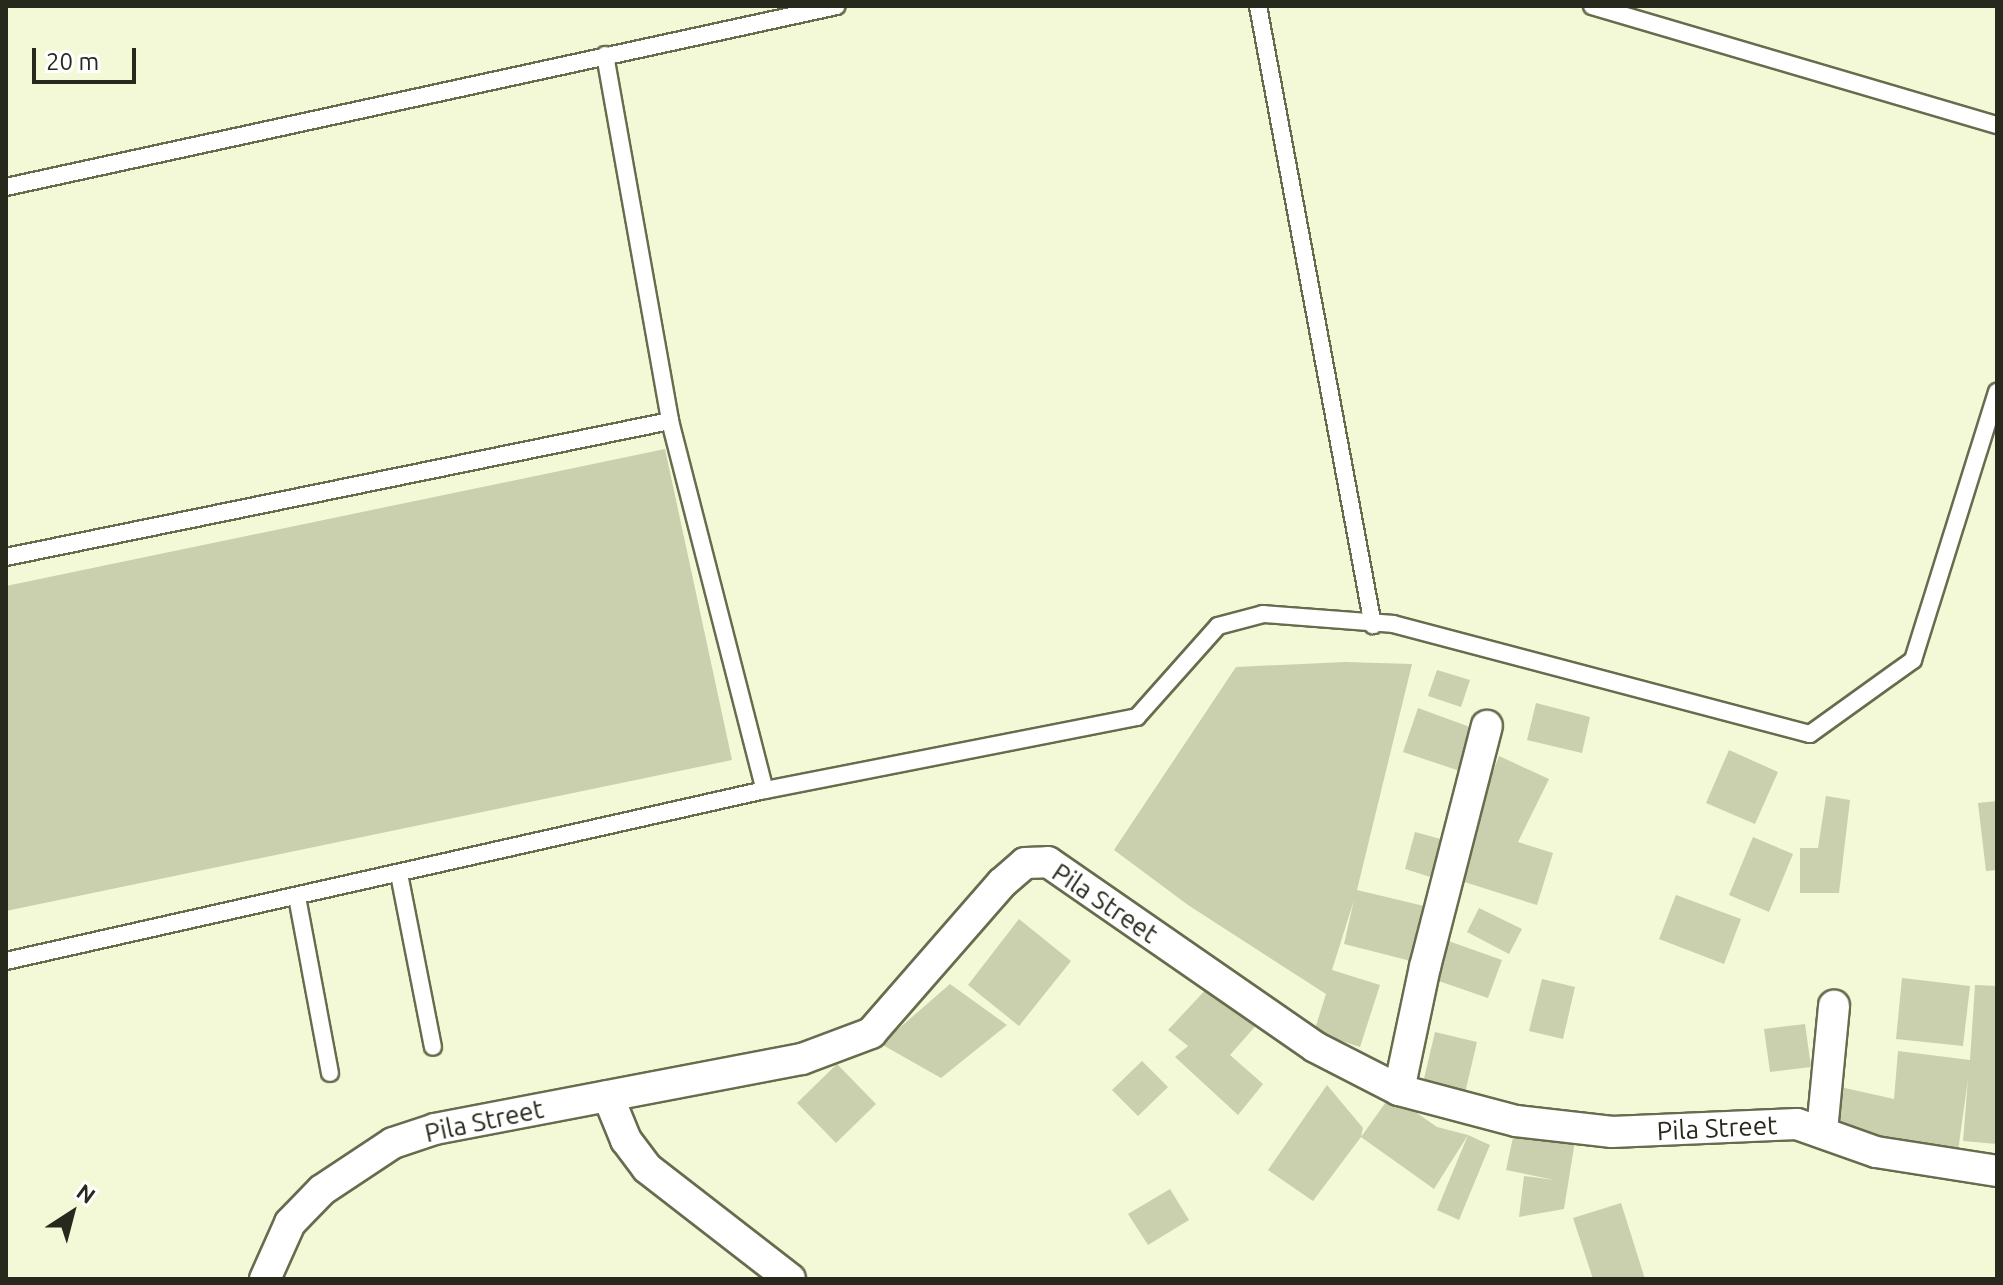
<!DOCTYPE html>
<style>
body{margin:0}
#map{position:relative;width:2003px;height:1285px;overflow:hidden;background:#f3f8d6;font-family:Ubuntu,sans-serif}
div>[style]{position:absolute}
.building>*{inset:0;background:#cacfae}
.roads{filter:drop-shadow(2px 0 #686c4e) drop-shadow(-2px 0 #686c4e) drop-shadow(0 2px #686c4e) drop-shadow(0 -2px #686c4e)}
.service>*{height:16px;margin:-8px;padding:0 8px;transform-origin:8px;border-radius:8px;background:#fff}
.minor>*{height:30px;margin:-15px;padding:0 15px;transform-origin:15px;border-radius:15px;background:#fff}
span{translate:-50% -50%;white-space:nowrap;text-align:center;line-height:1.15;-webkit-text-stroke:6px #fff;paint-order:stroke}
.street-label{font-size:26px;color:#27291c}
.frame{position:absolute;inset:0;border:8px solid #27291c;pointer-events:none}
.north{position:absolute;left:32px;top:1173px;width:80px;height:80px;-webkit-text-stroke:6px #fff;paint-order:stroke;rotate:36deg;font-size:22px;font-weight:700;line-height:32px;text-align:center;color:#27291c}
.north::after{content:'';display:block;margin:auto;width:28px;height:36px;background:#27291c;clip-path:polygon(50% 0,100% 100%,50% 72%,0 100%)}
.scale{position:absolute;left:32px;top:48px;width:104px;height:36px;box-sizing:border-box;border:4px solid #27291c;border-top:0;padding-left:10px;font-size:24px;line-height:28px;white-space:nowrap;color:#27291c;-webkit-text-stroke:6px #fff;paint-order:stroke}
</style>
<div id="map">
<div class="building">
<i style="clip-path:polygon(665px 449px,732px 760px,6px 911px,6px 586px)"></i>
<i style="clip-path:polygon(1345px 662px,1412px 664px,1357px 890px,1424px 906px,1411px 961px,1344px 944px,1354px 900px,1332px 970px,1380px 985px,1360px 1047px,1314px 1032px,1326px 994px,1188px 905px,1114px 850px,1236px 667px)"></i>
<i style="clip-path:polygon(1437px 670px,1470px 680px,1461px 707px,1428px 696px)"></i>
<i style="clip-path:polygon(1536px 703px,1590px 717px,1582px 753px,1527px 740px)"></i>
<i style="clip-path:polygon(1418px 708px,1478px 730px,1463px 772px,1403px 752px)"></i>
<i style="clip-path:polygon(1729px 750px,1778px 772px,1755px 824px,1706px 803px)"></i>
<i style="clip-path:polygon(1499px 756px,1549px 779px,1518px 842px,1553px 853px,1537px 905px,1455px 879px,1471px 827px)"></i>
<i style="clip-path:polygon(1826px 796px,1850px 800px,1839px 893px,1800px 893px,1800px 848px,1818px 848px)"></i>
<i style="clip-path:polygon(1997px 801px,1997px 870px,1986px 871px,1978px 803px)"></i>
<i style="clip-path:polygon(1415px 832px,1448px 841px,1437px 879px,1405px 869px)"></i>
<i style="clip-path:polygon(1753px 837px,1793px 854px,1769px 912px,1729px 895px)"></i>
<i style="clip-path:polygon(1676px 895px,1741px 919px,1724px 964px,1659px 939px)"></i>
<i style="clip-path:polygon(1479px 908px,1522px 929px,1509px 954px,1467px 932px)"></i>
<i style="clip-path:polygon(1019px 919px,1071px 961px,1019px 1026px,968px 985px)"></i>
<i style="clip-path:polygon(1440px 938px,1502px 960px,1488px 998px,1427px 977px)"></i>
<i style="clip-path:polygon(1902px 978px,1970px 986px,1963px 1046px,1896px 1039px)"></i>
<i style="clip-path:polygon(1542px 979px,1575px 987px,1563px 1039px,1529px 1031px)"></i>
<i style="clip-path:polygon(1212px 983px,1260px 1021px,1230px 1055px,1263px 1084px,1238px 1115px,1175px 1057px,1188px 1046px,1168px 1030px)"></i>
<i style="clip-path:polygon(950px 984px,1007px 1025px,941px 1078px,881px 1044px)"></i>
<i style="clip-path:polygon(1975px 985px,1997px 986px,1997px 1144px,1963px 1141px,1968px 1079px,1958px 1151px,1828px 1126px,1836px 1086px,1894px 1099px,1898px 1051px,1970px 1060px)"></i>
<i style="clip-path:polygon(1805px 1024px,1811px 1067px,1770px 1072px,1764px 1029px)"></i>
<i style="clip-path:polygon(1435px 1032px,1477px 1042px,1465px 1093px,1423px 1083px)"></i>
<i style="clip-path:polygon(1142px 1061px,1168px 1087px,1138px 1116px,1112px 1090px)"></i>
<i style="clip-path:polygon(837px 1064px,876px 1104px,836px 1143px,797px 1103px)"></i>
<i style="clip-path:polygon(1327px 1085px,1363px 1128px,1361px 1137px,1391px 1095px,1437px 1127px,1468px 1135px,1490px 1145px,1459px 1220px,1437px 1210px,1468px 1135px,1434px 1189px,1361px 1137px,1313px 1201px,1268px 1170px)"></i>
<i style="clip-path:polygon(1515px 1128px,1575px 1141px,1564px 1209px,1519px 1217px,1524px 1176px,1555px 1180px,1506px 1170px)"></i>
<i style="clip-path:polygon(1170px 1189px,1189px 1220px,1148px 1245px,1128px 1214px)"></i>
<i style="clip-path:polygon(1621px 1203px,1645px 1279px,1593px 1279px,1573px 1218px)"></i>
</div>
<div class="roads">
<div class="service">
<i style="left:1258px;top:6px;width:630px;rotate:79.48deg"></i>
<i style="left:1592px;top:6px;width:422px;rotate:16.4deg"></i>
<i style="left:605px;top:55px;width:372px;rotate:79.9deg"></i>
<i style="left:670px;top:421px;width:381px;rotate:75.6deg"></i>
<i style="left:6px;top:187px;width:850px;rotate:-12.29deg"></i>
<i style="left:6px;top:557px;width:678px;rotate:-11.58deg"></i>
<i style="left:399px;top:874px;width:176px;rotate:78.9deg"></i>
<i style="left:297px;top:897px;width:179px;rotate:79.4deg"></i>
<i style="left:6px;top:961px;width:778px;rotate:-12.7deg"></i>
<i style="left:765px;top:790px;width:379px;rotate:-11.1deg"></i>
<i style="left:1137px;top:717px;width:122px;rotate:-48.3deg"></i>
<i style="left:1218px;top:626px;width:47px;rotate:-14.9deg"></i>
<i style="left:1263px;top:614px;width:130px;rotate:4.4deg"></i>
<i style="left:1393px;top:624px;width:431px;rotate:14.8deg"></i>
<i style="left:1810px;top:734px;width:127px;rotate:-35.7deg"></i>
<i style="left:1913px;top:660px;width:281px;rotate:-72.6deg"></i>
</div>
<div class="minor">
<i style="left:1399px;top:1090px;width:126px;rotate:-78.1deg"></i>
<i style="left:1425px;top:967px;width:249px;rotate:-75.6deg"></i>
<i style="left:608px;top:1096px;width:48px;rotate:67.8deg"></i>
<i style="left:626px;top:1140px;width:35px;rotate:53deg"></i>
<i style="left:647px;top:1168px;width:181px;rotate:37.8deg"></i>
<i style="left:1822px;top:1131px;width:126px;rotate:-84.5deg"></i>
<i style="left:265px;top:1279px;width:61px;rotate:-65.9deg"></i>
<i style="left:290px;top:1223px;width:46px;rotate:-45.9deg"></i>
<i style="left:322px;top:1190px;width:85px;rotate:-33.5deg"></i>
<i style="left:393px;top:1143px;width:44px;rotate:-18.4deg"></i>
<i style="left:435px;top:1129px;width:374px;rotate:-10.8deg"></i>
<i style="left:802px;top:1059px;width:74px;rotate:-20.6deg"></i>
<i style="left:871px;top:1033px;width:199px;rotate:-48.9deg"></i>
<i style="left:1002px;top:883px;width:30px;rotate:-41deg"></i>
<i style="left:1025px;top:863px;width:23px;rotate:-2deg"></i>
<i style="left:1048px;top:862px;width:325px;rotate:34.7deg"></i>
<i style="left:1315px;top:1047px;width:94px;rotate:27.1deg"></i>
<i style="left:1399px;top:1090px;width:121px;rotate:14.8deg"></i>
<i style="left:1516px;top:1121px;width:97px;rotate:6.5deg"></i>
<i style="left:1612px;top:1132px;width:185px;rotate:-2.5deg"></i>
<i style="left:1797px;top:1124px;width:84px;rotate:19.5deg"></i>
<i style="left:1876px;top:1152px;width:122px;rotate:8.9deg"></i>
</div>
</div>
<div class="street-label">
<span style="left:1105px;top:903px;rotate:34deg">Pila Street</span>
<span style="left:484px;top:1121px;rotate:-12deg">Pila Street</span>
<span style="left:1717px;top:1128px;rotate:-3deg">Pila Street</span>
</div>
<div class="frame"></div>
<div class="north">N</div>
<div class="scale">20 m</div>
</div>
